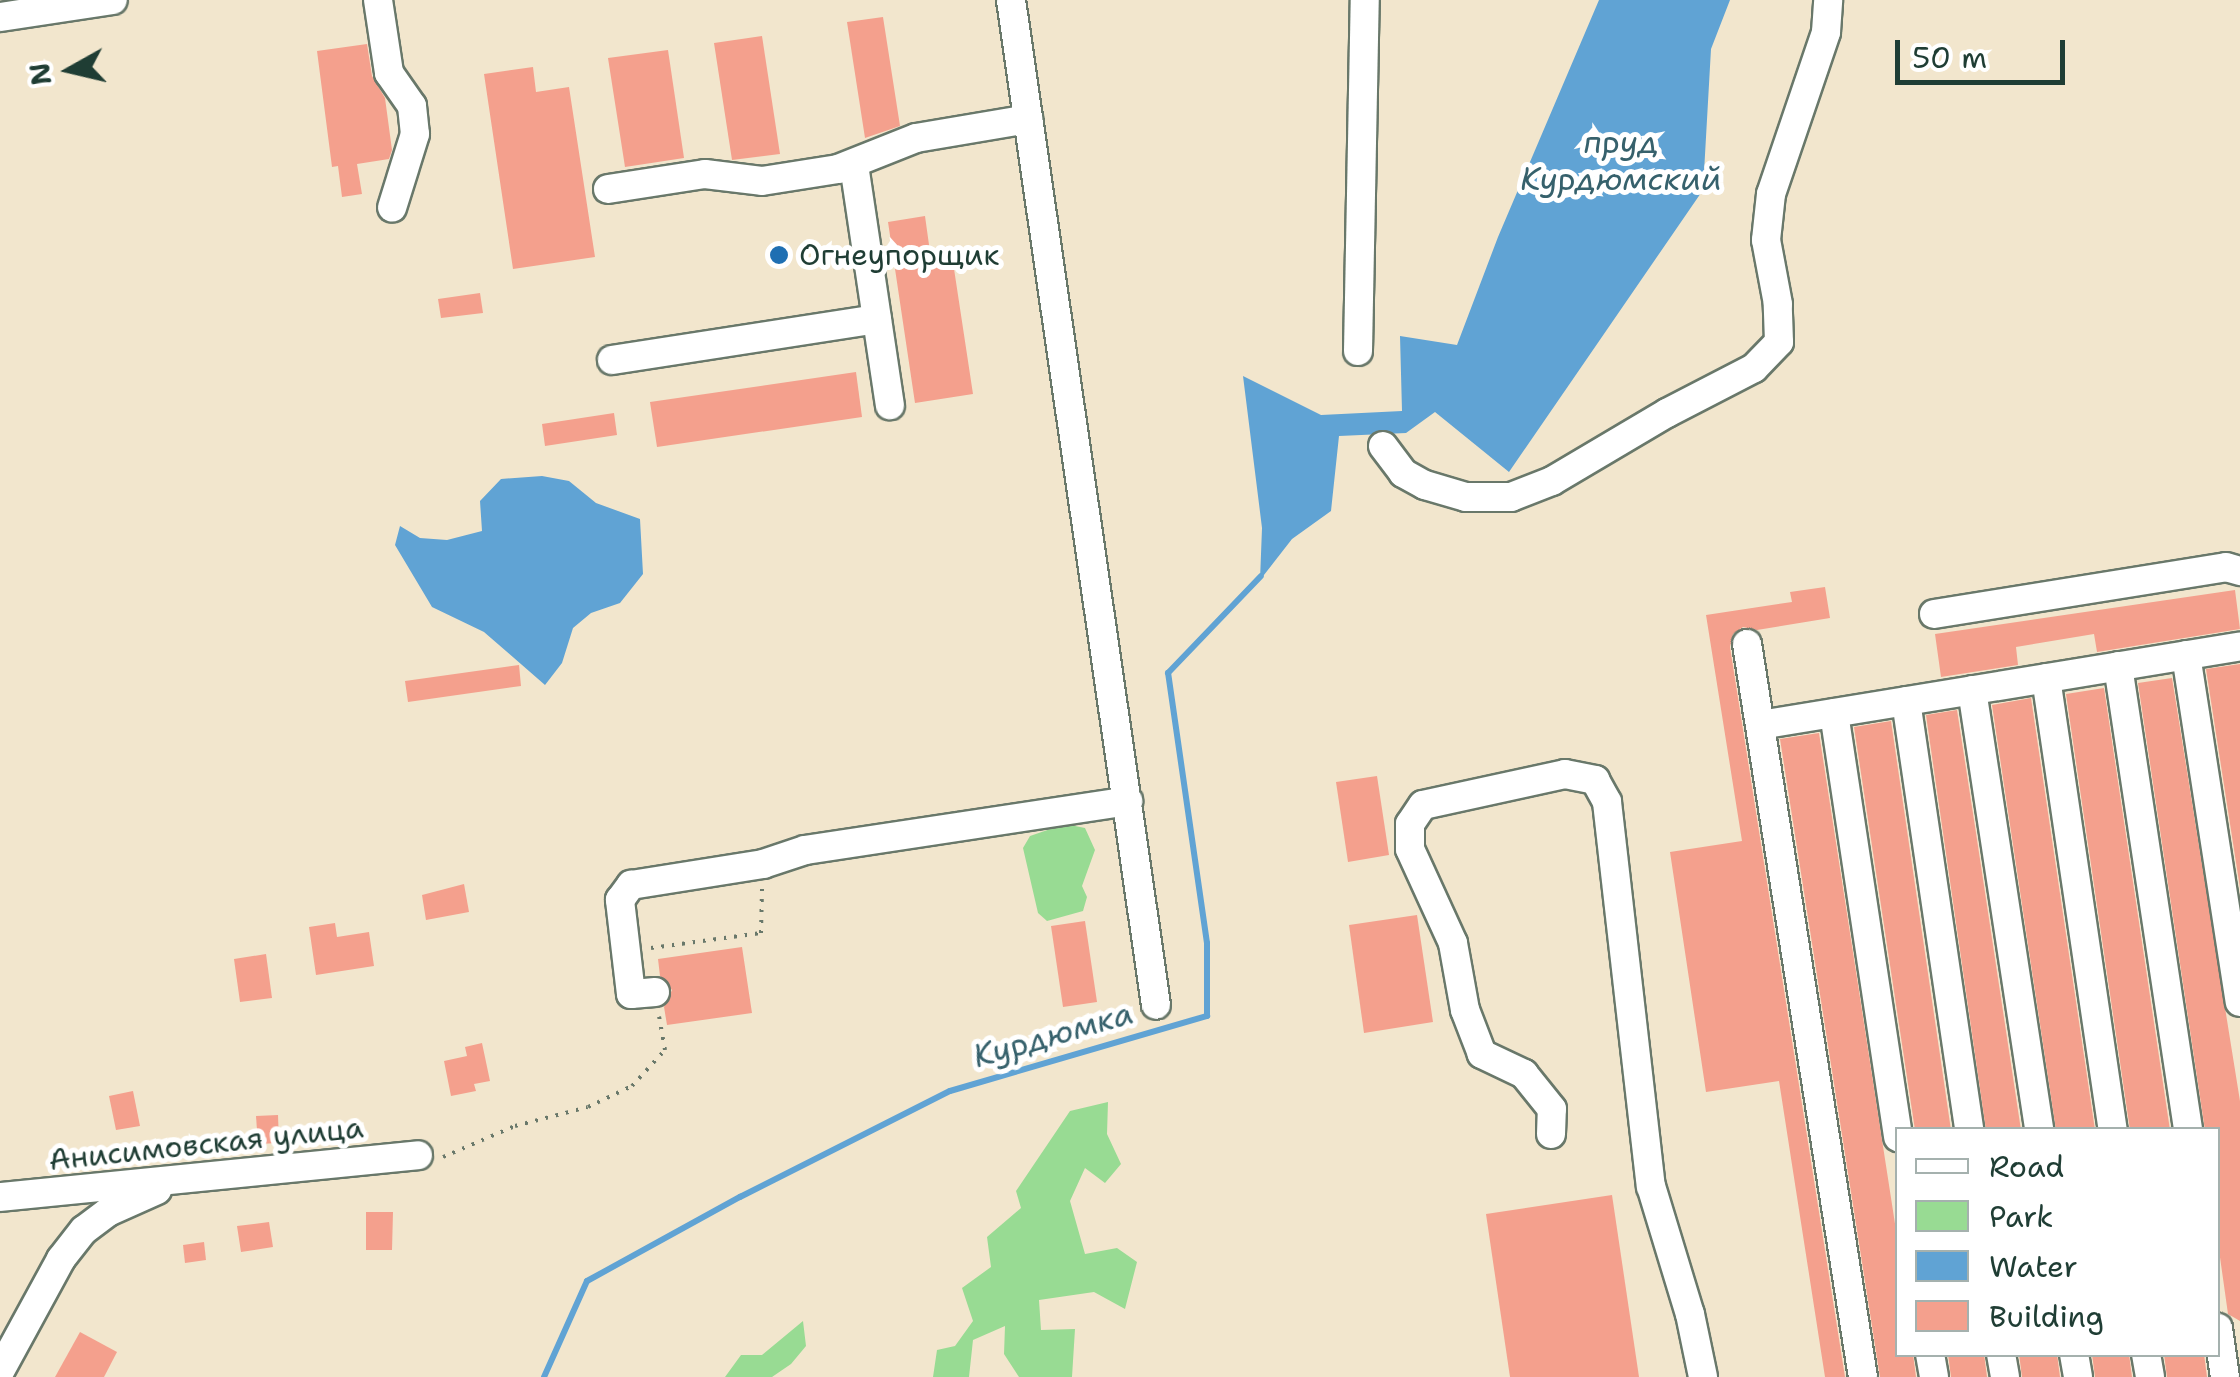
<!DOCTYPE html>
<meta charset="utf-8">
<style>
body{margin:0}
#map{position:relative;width:2240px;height:1377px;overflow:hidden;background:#f2e6cd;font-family:"Shantell Sans",sans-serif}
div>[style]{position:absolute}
.green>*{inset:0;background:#98db93}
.water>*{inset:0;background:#60a3d4}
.stream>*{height:6px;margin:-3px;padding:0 3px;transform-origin:3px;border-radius:3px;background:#60a3d4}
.building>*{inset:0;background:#f4a08d}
.path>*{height:4px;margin-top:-2px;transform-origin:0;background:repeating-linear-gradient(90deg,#69786a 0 2.5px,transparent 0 10.5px)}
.roads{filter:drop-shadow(2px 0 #69786a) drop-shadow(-2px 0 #69786a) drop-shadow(0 2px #69786a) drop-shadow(0 -2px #69786a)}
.minor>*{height:28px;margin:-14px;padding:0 14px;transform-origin:14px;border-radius:14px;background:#fff}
.dots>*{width:28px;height:28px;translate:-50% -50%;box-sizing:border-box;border:5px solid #fff;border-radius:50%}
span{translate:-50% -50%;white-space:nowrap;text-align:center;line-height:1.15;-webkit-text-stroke:10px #fff;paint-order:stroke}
.poi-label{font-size:30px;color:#1f3d34}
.left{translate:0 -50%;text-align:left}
.street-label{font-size:30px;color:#1f3d34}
.water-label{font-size:32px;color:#36616c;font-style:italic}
.legend{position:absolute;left:1895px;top:1127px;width:325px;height:230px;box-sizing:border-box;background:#fff;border:2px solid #a5b1ae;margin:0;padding:12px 18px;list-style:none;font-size:30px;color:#1f3d34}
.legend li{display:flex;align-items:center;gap:20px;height:50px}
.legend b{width:50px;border:2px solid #a5b1ae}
.north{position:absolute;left:20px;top:20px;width:100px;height:100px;-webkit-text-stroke:8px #fff;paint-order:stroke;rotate:262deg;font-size:28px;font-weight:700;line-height:40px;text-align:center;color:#1f3d34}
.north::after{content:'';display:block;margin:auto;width:35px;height:45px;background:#1f3d34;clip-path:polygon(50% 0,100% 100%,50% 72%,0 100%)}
.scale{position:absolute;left:1895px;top:40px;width:170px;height:45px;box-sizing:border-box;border:5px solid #1f3d34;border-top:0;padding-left:12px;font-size:30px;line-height:35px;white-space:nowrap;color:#1f3d34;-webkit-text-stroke:8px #fff;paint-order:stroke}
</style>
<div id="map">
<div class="green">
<i style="clip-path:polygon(1065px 824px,1085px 828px,1095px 850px,1082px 886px,1087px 897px,1083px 911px,1047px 921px,1038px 913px,1023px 848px,1030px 836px)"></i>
<i style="clip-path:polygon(1108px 1102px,1107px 1134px,1121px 1164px,1105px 1183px,1085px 1168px,1070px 1201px,1085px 1254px,1117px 1248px,1137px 1262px,1125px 1309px,1094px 1292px,1039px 1300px,1041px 1330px,1075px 1329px,1072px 1377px,1019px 1377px,1004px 1354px,1005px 1326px,973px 1340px,969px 1377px,933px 1377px,937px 1350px,955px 1346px,973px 1321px,962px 1288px,991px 1267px,987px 1237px,1021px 1208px,1016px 1191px,1070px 1111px)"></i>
<i style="clip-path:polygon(803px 1321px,806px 1346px,791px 1364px,772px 1377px,725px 1377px,741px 1355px,762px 1355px)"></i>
</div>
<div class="water">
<i style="clip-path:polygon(1599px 0,1730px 0,1711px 49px,1703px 190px,1509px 472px,1435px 412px,1406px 433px,1339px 436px,1331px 511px,1292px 539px,1260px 580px,1262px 528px,1243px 376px,1321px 415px,1402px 411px,1400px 336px,1457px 345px,1498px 237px)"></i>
<i style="clip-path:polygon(542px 476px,569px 481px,596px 503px,640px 519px,643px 574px,620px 603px,591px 613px,573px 628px,562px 663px,545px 685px,484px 632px,432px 607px,395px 545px,400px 526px,420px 538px,447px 540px,482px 531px,480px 501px,501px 479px)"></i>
</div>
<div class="stream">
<i style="left:544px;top:1377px;width:105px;rotate:-65.9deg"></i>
<i style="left:587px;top:1281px;width:175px;rotate:-28.8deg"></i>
<i style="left:740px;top:1197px;width:235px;rotate:-26.8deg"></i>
<i style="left:950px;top:1091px;width:268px;rotate:-16.3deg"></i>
<i style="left:1207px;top:1016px;width:73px;rotate:-90deg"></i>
<i style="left:1207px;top:943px;width:273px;rotate:-98.2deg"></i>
<i style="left:1168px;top:673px;width:134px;rotate:-46.2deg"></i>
</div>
<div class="building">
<i style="clip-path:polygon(883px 17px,900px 126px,865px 138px,847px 22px)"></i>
<i style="clip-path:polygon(762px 36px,780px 154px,732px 160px,714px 43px)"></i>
<i style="clip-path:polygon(367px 44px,372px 76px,385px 98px,392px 150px,389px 159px,357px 164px,362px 194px,342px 197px,338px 166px,332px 167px,317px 51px)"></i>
<i style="clip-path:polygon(668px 50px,684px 158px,625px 167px,608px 58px)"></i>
<i style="clip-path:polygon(533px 67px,536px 92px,569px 87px,595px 257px,513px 269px,484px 74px)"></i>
<i style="clip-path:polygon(925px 216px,930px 252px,951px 249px,973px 394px,915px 403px,888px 222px)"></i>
<i style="clip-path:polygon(480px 293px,483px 313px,441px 318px,438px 299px)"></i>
<i style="clip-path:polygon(856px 372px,862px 417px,657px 447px,650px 402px)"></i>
<i style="clip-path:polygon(614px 413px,617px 435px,545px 446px,542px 424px)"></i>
<i style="clip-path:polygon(1825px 587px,1830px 618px,1757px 630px,1743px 627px,1733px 634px,1730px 647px,1845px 1377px,1825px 1377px,1779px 1081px,1706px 1092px,1670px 852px,1742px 841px,1706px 615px,1792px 602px,1790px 592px)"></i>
<i style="clip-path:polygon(2235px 590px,2240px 629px,2097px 652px,2094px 634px,2016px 647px,2018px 665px,1941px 677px,1935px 634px)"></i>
<i style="clip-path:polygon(2240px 664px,2240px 888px,2206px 669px)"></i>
<i style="clip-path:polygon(519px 665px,521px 686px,408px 702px,405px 681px)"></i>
<i style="clip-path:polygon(2172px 678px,2240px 1101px,2240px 1321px,2228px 1314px,2218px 1243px,2218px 1130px,2205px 1130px,2138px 683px)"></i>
<i style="clip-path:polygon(2104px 688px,2170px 1130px,2130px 1130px,2066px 694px)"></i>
<i style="clip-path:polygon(2031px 698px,2095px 1130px,2056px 1130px,1992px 705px)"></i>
<i style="clip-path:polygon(1957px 710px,1976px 833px,2021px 1130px,1986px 1130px,1926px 715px)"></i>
<i style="clip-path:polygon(1891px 721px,1951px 1130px,1915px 1130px,1854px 727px)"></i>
<i style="clip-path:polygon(1819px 733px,1898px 1243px,1898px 1354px,1913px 1354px,1916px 1377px,1880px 1377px,1780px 739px)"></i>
<i style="clip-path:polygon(1377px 776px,1389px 855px,1348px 862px,1336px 782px)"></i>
<i style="clip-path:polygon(464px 884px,469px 912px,426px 920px,422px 895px)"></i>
<i style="clip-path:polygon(1417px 915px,1433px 1022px,1364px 1033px,1349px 925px)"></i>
<i style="clip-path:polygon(1085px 921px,1097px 1002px,1063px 1007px,1051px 926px)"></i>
<i style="clip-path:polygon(335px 923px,337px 937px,369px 932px,374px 966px,316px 975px,309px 927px)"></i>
<i style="clip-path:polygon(742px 947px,752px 1013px,667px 1025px,664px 1007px,672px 990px,660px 976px,658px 959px)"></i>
<i style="clip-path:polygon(266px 954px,272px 998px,240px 1002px,234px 959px)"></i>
<i style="clip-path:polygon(482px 1043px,490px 1081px,474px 1084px,476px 1091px,451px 1096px,444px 1061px,467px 1056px,465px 1047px)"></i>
<i style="clip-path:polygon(133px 1091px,140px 1126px,116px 1130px,109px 1096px)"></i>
<i style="clip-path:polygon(278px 1115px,279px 1143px,258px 1144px,256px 1116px)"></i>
<i style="clip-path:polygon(1612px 1195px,1639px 1377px,1510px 1377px,1486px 1214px)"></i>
<i style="clip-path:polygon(366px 1212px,393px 1212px,392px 1250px,366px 1250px)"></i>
<i style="clip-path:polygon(269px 1222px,273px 1247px,241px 1252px,237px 1226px)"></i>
<i style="clip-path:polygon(204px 1242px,206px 1260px,185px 1263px,183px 1245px)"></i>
<i style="clip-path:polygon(80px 1332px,117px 1352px,104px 1377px,55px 1377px)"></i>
<i style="clip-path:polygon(1948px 1354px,1984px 1354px,1987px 1377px,1951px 1377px)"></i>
<i style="clip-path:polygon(2019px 1354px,2057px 1354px,2060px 1377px,2022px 1377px)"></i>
<i style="clip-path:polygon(2092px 1354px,2129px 1354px,2132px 1377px,2095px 1377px)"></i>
<i style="clip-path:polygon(2164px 1354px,2204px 1354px,2207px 1377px,2167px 1377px)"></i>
</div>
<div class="path">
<i style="left:651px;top:948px;width:111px;rotate:-7.8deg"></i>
<i style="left:761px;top:933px;width:44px;rotate:-88.7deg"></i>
<i style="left:443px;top:1157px;width:78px;rotate:-23.3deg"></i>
<i style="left:515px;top:1126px;width:75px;rotate:-14.6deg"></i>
<i style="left:588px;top:1107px;width:49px;rotate:-25.5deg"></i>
<i style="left:632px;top:1086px;width:49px;rotate:-47.5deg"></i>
<i style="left:665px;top:1050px;width:34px;rotate:-100deg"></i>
</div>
<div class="roads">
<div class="minor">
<i style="left:378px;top:0;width:74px;rotate:81.4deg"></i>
<i style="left:389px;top:73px;width:40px;rotate:55.1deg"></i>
<i style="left:412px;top:106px;width:28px;rotate:84deg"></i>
<i style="left:415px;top:134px;width:77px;rotate:107.3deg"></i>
<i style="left:1011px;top:0;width:1015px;rotate:81.79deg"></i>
<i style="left:0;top:17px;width:114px;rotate:-8.6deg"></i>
<i style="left:854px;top:165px;width:243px;rotate:81.5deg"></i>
<i style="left:608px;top:189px;width:98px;rotate:-8.8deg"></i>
<i style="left:705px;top:174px;width:57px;rotate:7deg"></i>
<i style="left:762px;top:181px;width:77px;rotate:-9deg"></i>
<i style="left:838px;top:169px;width:84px;rotate:-21.7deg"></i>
<i style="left:916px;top:138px;width:114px;rotate:-9.6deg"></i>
<i style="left:1358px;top:351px;width:351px;rotate:-88.9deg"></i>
<i style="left:612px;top:360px;width:268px;rotate:-8.8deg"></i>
<i style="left:1383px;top:446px;width:34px;rotate:53deg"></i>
<i style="left:1403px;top:473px;width:25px;rotate:29deg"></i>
<i style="left:1425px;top:485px;width:43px;rotate:16.3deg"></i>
<i style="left:1466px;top:497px;width:45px"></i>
<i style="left:1511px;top:497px;width:44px;rotate:-21.3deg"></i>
<i style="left:1552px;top:481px;width:134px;rotate:-30.6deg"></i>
<i style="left:1667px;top:413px;width:98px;rotate:-27.3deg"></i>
<i style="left:1754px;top:368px;width:36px;rotate:-46deg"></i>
<i style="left:1779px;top:342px;width:38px;rotate:-92deg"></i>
<i style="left:1778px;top:304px;width:65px;rotate:-100.6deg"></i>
<i style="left:1766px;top:240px;width:46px;rotate:-83.8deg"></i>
<i style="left:1771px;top:194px;width:171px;rotate:-71.2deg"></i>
<i style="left:1826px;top:32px;width:32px;rotate:-86deg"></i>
<i style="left:1934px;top:614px;width:296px;rotate:-9.1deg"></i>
<i style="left:2226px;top:567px;width:15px;rotate:16deg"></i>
<i style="left:1747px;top:644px;width:742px;rotate:81.01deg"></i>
<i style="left:2186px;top:655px;width:351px;rotate:81.2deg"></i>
<i style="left:2118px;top:666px;width:469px;rotate:81.4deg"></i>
<i style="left:2046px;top:678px;width:457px;rotate:81.6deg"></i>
<i style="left:1972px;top:690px;width:445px;rotate:81.3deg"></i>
<i style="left:1906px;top:701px;width:434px;rotate:81.6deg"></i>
<i style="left:1834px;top:713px;width:429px;rotate:81.4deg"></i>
<i style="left:1760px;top:725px;width:486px;rotate:-9.3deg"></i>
<i style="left:655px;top:992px;width:24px;rotate:175deg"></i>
<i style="left:631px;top:994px;width:95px;rotate:-96.7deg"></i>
<i style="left:620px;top:900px;width:19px;rotate:-54deg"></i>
<i style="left:631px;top:885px;width:134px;rotate:-9deg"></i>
<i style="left:763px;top:864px;width:44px;rotate:-18.4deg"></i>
<i style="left:805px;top:850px;width:327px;rotate:-8.6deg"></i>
<i style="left:1551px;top:1134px;width:25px;rotate:-88deg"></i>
<i style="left:1552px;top:1109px;width:45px;rotate:-128.7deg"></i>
<i style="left:1524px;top:1074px;width:47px;rotate:-154.5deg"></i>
<i style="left:1482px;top:1054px;width:47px;rotate:-111.1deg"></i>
<i style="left:1465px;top:1010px;width:68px;rotate:-100.2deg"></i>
<i style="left:1453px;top:943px;width:103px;rotate:-114.6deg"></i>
<i style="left:1410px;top:849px;width:25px;rotate:-90deg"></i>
<i style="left:1410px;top:824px;width:23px;rotate:-56deg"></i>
<i style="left:1423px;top:805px;width:145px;rotate:-12.3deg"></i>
<i style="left:1565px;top:774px;width:31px;rotate:11deg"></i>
<i style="left:1595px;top:780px;width:25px;rotate:61deg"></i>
<i style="left:1607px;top:802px;width:387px;rotate:83.5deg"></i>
<i style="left:1651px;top:1186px;width:134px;rotate:73.1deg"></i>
<i style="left:1690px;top:1314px;width:64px;rotate:78.3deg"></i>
<i style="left:0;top:1197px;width:420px;rotate:-5.7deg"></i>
<i style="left:2218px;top:1328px;width:49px;rotate:81.9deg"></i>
<i style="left:1930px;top:1354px;width:23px;rotate:80deg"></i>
<i style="left:2001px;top:1354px;width:23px;rotate:80deg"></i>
<i style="left:2074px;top:1354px;width:23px;rotate:80deg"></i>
<i style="left:2146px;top:1354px;width:23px;rotate:80deg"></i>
<i style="left:0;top:1371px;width:128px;rotate:-61.4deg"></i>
<i style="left:61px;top:1259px;width:37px;rotate:-52deg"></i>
<i style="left:84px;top:1230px;width:30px;rotate:-37deg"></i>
<i style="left:108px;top:1212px;width:54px;rotate:-24.2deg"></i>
</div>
</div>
<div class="dots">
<i style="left:779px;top:255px;background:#1f6fb2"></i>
</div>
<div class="poi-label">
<span class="left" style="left:799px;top:255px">Огнеупорщик</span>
</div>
<div class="street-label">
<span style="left:206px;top:1144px;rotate:-6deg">Анисимовская улица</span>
</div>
<div class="water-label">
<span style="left:1621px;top:161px">пруд<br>Курдюмский</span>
<span style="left:1053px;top:1035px;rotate:-16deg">Курдюмка</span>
</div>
<ul class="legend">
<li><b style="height:12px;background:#fff"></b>Road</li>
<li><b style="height:28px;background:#98db93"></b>Park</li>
<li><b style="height:28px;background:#60a3d4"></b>Water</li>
<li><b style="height:28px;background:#f4a08d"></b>Building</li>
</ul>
<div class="north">N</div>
<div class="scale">50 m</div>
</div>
